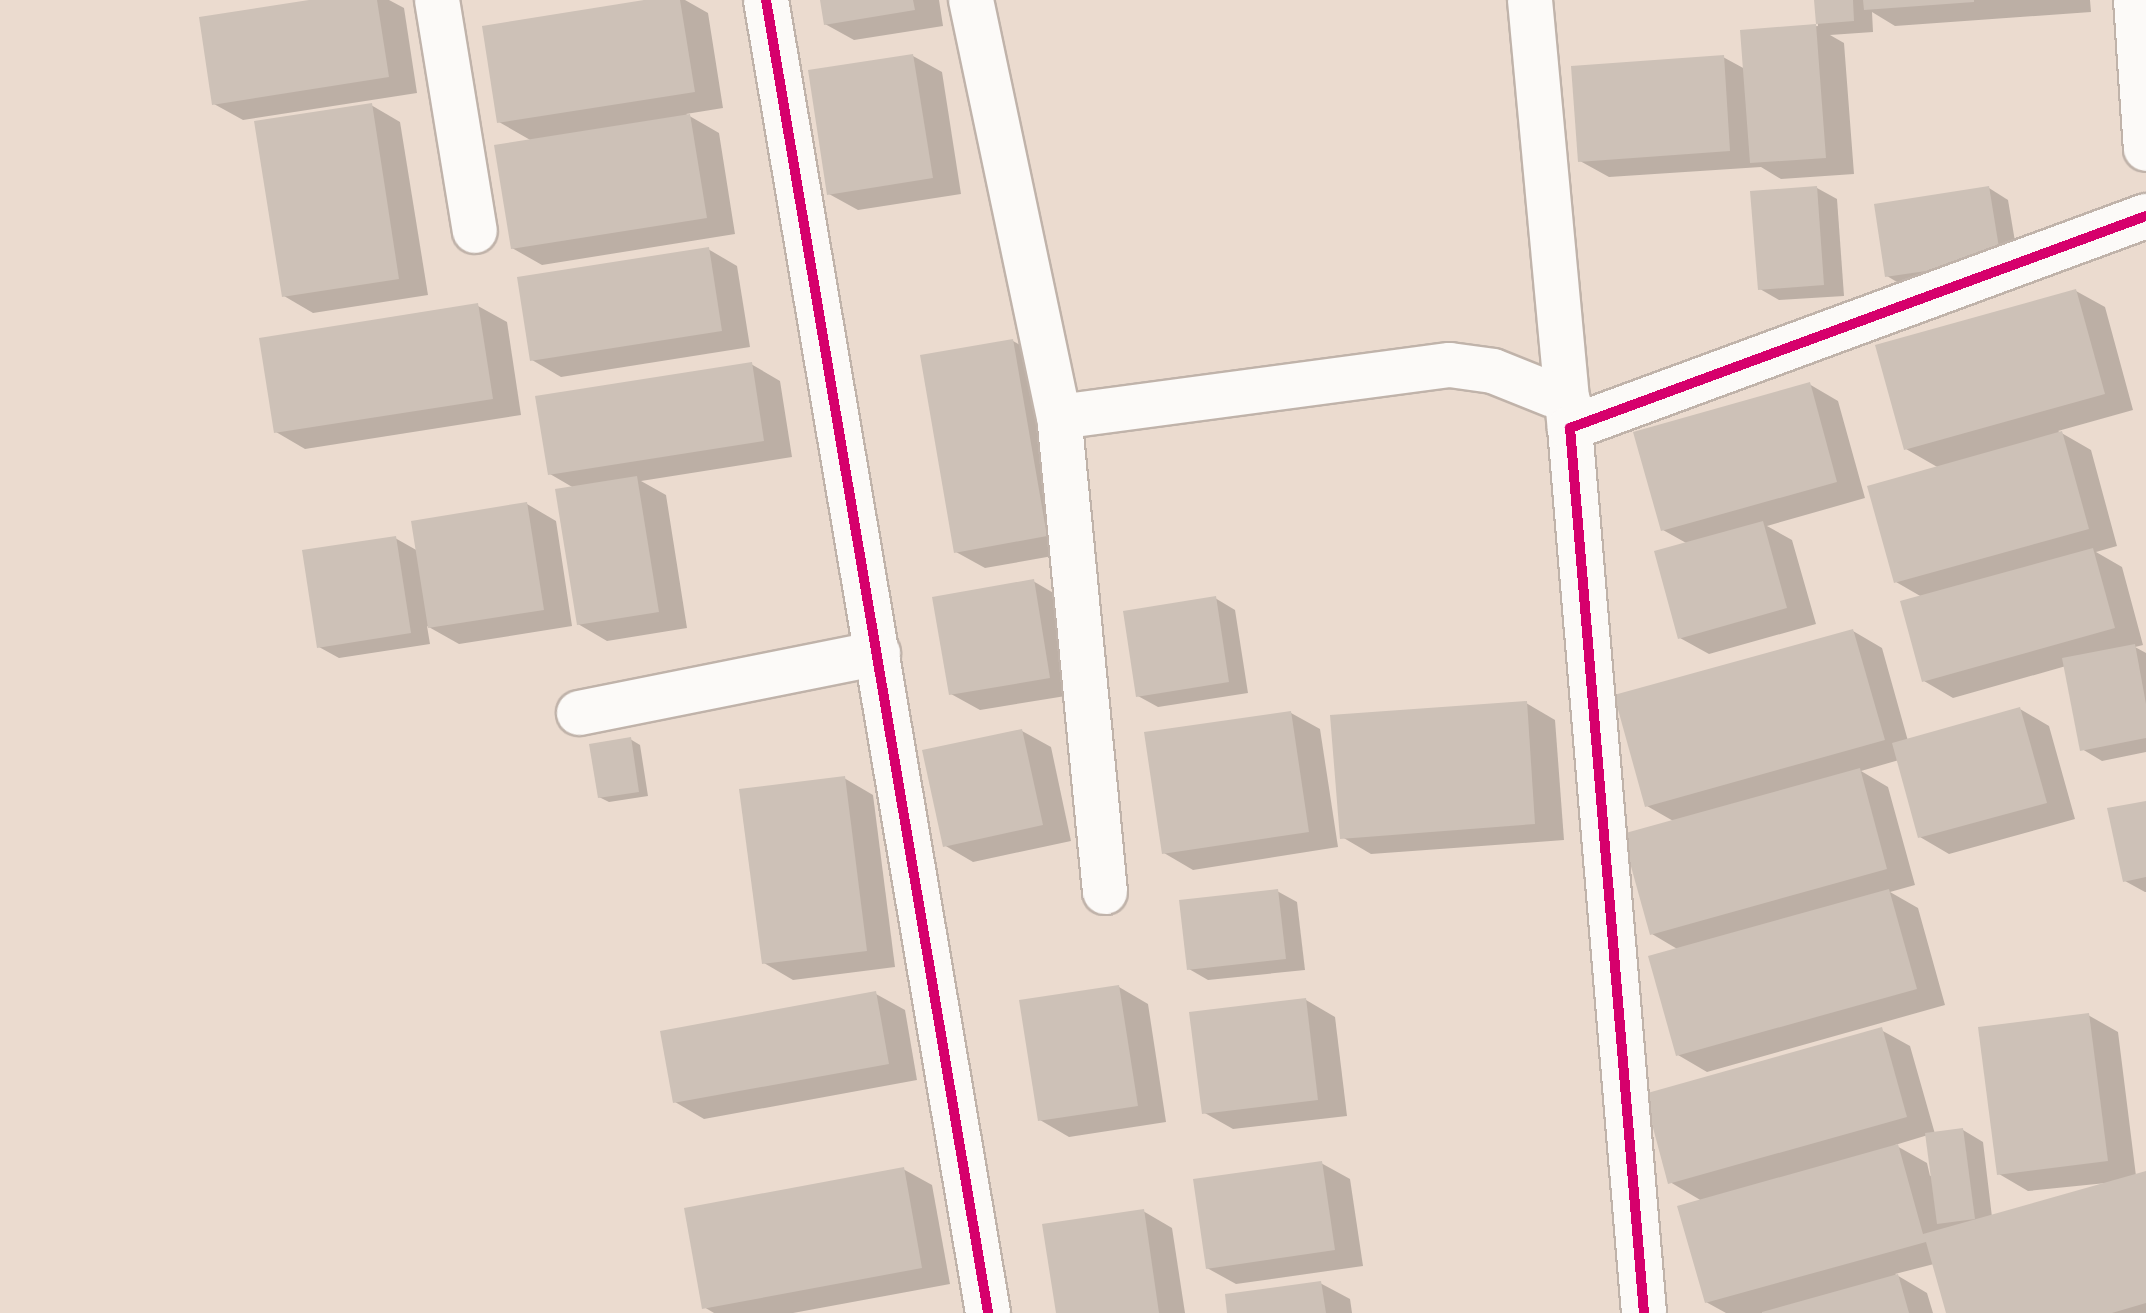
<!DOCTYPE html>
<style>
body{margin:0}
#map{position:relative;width:2146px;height:1313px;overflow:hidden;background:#ebdbcf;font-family:"IBM Plex Sans",sans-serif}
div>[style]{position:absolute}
.shadow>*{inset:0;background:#0003}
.building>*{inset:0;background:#cdc1b7}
.roads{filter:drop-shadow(2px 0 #c0b3aa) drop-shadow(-2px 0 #c0b3aa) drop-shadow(0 2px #c0b3aa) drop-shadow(0 -2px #c0b3aa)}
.minor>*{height:44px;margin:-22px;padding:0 22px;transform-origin:22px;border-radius:22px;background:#fcfaf8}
.cycleway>*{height:10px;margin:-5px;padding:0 5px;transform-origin:5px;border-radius:5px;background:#d6006c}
span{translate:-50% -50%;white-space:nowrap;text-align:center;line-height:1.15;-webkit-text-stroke:6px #fff;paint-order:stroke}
</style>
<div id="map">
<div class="shadow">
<i style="clip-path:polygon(321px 0,389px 0,404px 8px,417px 93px,243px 120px,214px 104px)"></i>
<i style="clip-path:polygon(657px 0,685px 0,708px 13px,723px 108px,686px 114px,719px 133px,735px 234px,542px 265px,512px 248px,532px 141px,499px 122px)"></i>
<i style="clip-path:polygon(822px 0,939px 0,943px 26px,854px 40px,825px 24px)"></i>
<i style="clip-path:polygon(1816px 0,2090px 0,2091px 12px,1895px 26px,1872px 12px,1873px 32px,1830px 35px,1844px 43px,1854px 174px,1781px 179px,1761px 167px,1609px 177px,1580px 161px,1723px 57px,1745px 69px,1742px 32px,1818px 26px)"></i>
<i style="clip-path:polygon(913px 56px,942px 72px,961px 194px,858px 210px,829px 194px)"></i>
<i style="clip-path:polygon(371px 105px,400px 122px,428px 295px,313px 313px,284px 296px)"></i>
<i style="clip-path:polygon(1817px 188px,1837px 199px,1844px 296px,1779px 300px,1760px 289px)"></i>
<i style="clip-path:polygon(1989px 188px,2008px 200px,2020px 271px,1907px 288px,1887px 276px)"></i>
<i style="clip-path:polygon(708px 249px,737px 266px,750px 347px,561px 377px,532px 360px)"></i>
<i style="clip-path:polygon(2076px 291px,2105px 307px,2133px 410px,2058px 431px,2091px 450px,2117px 546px,2096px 552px,2122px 567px,2143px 645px,2135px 647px,2146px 653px,2146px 752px,2102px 761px,2082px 749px,2066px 666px,1953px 698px,1924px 681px,1922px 597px,1896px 582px,1939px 468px,1906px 449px)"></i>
<i style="clip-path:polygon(478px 306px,507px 322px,521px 415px,305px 449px,276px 432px)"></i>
<i style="clip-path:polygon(1013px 341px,1042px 357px,1075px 552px,985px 568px,956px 552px)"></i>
<i style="clip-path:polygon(751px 364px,780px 381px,792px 457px,641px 481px,666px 495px,687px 628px,607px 641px,578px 624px,574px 488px,550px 474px)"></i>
<i style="clip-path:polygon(1809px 384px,1838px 401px,1865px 498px,1767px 526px,1792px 540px,1816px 624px,1709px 654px,1680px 638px,1688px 544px,1663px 530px)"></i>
<i style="clip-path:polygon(527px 504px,556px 521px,572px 626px,459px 644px,427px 626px,430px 644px,339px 658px,319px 647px,395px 538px,418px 551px)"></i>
<i style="clip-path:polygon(1033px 581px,1062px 598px,1078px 694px,980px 710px,951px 694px)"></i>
<i style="clip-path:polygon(1215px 598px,1235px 610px,1248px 693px,1158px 707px,1138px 696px)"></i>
<i style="clip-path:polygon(1853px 631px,1882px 648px,1908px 741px,2020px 709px,2049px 726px,2075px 819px,1949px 854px,1920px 837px,1899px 760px,1861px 771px,1888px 787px,1915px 885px,1890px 892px,1918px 908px,1945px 1005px,1707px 1072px,1678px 1055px,1679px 950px,1652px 934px,1675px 822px,1647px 806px)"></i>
<i style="clip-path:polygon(1526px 703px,1555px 720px,1564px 840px,1371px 854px,1342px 837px)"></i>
<i style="clip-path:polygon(1291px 713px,1320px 729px,1338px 847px,1193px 870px,1164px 853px)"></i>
<i style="clip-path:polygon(1022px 731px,1051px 747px,1071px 841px,973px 862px,944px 845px)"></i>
<i style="clip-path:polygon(630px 739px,640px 745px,648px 796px,609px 802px,599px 797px)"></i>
<i style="clip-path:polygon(844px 778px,873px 795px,895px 967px,793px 980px,764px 963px)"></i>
<i style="clip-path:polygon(2146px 803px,2146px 892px,2145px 892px,2125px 881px)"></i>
<i style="clip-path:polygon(1277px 891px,1297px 902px,1305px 970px,1208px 980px,1189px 969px)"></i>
<i style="clip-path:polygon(1119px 987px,1148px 1004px,1166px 1122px,1069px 1137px,1040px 1120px)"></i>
<i style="clip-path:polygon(876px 994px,905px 1010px,917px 1080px,704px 1119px,675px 1102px)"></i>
<i style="clip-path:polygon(1306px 1000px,1335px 1017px,1347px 1116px,1233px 1129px,1203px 1112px)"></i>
<i style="clip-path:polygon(evenodd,2088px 1015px,2118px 1032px,2136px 1176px,2146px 1173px,2146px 1313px,1948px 1313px,1934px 1264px,1895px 1274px,1927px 1293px,1933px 1313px,1726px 1313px,1706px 1302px,1702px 1201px,1670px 1182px,1881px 1030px,1910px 1046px,1935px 1134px,1963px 1130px,1983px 1142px,1992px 1217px,2116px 1182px,2028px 1191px,1999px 1174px,2088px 1015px,1928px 1135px,1933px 1175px,1930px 1176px,1927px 1163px,1895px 1145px,1928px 1135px)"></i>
<i style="clip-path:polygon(1321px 1163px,1350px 1179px,1363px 1266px,1236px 1284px,1207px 1268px)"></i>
<i style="clip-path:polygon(903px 1169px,932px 1185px,950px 1284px,793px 1313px,714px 1313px,704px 1307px)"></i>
<i style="clip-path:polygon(1143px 1211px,1172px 1228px,1185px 1313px,1058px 1313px)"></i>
<i style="clip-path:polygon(1320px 1283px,1350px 1299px,1352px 1313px,1229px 1313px)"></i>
</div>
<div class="building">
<i style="clip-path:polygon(309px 0,377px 0,389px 77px,212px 105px,199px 17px)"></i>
<i style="clip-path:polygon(644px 0,680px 0,695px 92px,497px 123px,482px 26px)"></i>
<i style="clip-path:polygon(820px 0,913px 0,915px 10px,824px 25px)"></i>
<i style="clip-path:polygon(1814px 0,1853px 0,1854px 21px,1816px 24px,1826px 158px,1750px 163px,1740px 30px,1816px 24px)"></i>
<i style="clip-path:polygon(1863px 0,1974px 0,1974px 2px,1864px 10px)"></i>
<i style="clip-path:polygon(913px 54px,933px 178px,827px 195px,808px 70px)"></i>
<i style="clip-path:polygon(1724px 55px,1730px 151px,1578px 162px,1571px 66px)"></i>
<i style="clip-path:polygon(372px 103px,399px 279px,282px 297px,254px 121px)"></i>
<i style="clip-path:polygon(690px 114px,707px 218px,511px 249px,494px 145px)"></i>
<i style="clip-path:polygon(1817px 186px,1824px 285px,1758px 290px,1750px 191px)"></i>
<i style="clip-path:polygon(1989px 186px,2001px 260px,1885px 277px,1874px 204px)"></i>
<i style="clip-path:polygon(709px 247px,722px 331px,530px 361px,517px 277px)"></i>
<i style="clip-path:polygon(2076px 289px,2105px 394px,1904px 450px,1875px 345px)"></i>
<i style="clip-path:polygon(478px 303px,493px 399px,274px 433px,259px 338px)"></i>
<i style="clip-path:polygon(1013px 339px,1047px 536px,954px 553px,920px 355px)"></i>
<i style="clip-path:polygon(752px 362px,764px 441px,548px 475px,535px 396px)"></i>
<i style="clip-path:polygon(1810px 382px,1837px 482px,1661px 531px,1633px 432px)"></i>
<i style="clip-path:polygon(2062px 431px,2089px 529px,1894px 583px,1867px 486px)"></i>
<i style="clip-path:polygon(637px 476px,659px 612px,577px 625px,555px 489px)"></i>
<i style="clip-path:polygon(527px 502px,544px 610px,428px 628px,411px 521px)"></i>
<i style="clip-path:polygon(1763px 521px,1787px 608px,1678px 639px,1654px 551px)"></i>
<i style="clip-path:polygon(396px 536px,411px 633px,317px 648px,302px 550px)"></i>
<i style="clip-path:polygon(2093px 548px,2115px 628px,1922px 682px,1900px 601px)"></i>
<i style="clip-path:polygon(1034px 579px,1050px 678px,949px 695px,932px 597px)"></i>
<i style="clip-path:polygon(1216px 596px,1229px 682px,1136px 697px,1123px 611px)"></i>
<i style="clip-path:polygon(1853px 629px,1885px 740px,1645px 807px,1614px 695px)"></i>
<i style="clip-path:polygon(2135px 644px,2146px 704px,2146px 738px,2080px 751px,2062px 658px)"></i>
<i style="clip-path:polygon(1527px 701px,1535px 824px,1340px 839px,1330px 715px)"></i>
<i style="clip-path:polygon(2020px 707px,2047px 803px,1918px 838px,1892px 743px)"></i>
<i style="clip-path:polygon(1291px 711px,1309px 832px,1162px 854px,1144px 732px)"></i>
<i style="clip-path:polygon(1022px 729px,1043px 825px,943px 847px,922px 750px)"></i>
<i style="clip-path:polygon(631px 737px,639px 792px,598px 798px,589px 744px)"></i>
<i style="clip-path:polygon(1860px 768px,1887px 869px,1650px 935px,1622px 834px)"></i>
<i style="clip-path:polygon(845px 776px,867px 951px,762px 964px,739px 789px)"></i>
<i style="clip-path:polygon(2146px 801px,2146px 877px,2123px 882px,2107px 808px)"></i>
<i style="clip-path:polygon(1278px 889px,1286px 959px,1187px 970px,1179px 900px)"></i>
<i style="clip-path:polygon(1889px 889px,1917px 989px,1676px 1056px,1648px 956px)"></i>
<i style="clip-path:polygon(1119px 985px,1138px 1106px,1038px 1121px,1019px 1000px)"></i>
<i style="clip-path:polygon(876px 991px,889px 1064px,673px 1103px,660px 1031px)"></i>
<i style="clip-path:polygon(1306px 998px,1318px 1100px,1202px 1114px,1189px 1012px)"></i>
<i style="clip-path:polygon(2089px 1013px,2108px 1161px,1997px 1175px,1978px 1027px)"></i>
<i style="clip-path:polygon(1882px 1027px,1907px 1117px,1668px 1184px,1644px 1094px)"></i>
<i style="clip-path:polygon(1963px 1128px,1975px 1219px,1937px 1224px,1925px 1133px)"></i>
<i style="clip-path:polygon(1898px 1144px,1923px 1234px,2146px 1171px,2146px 1303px,2112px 1313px,1946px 1313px,1926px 1242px,1705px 1303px,1677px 1206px)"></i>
<i style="clip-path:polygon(1322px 1161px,1335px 1250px,1206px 1269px,1193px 1179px)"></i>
<i style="clip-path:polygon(904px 1167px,922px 1268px,702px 1309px,684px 1208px)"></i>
<i style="clip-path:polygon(1144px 1209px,1159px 1313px,1056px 1313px,1042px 1224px)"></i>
<i style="clip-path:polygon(1898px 1274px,1909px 1313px,1762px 1313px,1762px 1312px)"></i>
<i style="clip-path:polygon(1321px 1281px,1326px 1313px,1227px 1313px,1225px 1294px)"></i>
</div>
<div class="roads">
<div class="minor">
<i style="left:437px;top:0;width:234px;rotate:80.7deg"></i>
<i style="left:766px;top:0;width:1332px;rotate:80.4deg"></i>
<i style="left:971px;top:0;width:426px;rotate:78.1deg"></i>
<i style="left:1530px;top:0;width:430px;rotate:84.7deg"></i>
<i style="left:2136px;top:0;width:149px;rotate:86.2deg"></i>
<i style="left:579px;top:713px;width:305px;rotate:-11.3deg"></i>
<i style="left:1105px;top:892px;width:477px;rotate:-95.5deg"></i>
<i style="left:1059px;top:417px;width:394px;rotate:-7.6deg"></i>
<i style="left:1450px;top:365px;width:43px;rotate:7.9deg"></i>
<i style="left:1493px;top:371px;width:81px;rotate:21.8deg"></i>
<i style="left:1644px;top:1313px;width:888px;rotate:-94.78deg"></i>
<i style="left:1570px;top:428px;width:614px;rotate:-20.21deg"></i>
</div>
</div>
<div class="cycleway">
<i style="left:766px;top:0;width:1332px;rotate:80.4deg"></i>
<i style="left:1644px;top:1313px;width:888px;rotate:-94.78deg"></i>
<i style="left:1570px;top:428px;width:614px;rotate:-20.21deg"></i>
</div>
</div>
